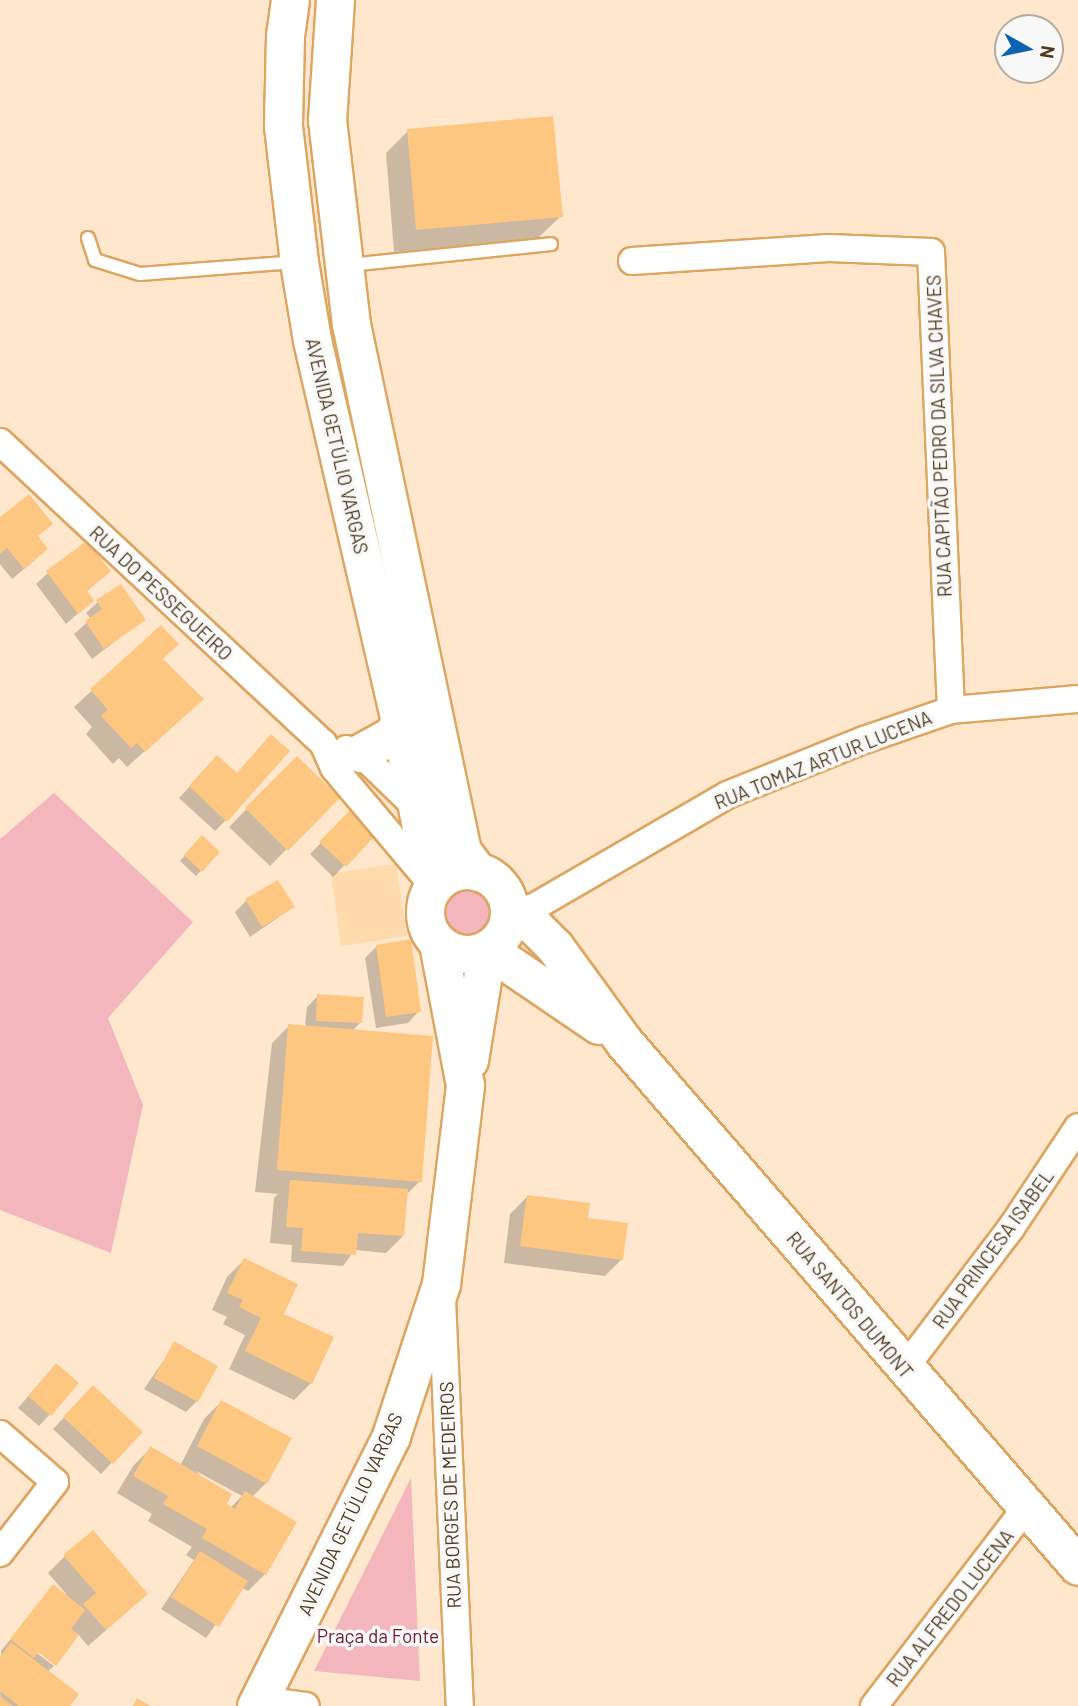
<!DOCTYPE html>
<meta charset="utf-8">
<style>
body{margin:0}
#map{position:relative;width:1078px;height:1706px;overflow:hidden;background:#fee7cc;font-family:Barlow,sans-serif}
div>[style]{position:absolute}
.built>*{inset:0;background:#fedaad}
.green>*{inset:0;background:#f2b6bc}
.round{border-radius:50%}
.shadow>*{inset:0;background:#0003}
.building>*{inset:0;background:#fec781}
.roads{filter:drop-shadow(2px 0 #dca660) drop-shadow(-2px 0 #dca660) drop-shadow(0 2px #dca660) drop-shadow(0 -2px #dca660)}
.lane>*{height:12px;margin:-6px;padding:0 6px;transform-origin:6px;border-radius:6px;background:#fff}
.street>*{height:26px;margin:-13px;padding:0 13px;transform-origin:13px;border-radius:13px;background:#fff}
.secondary>*{height:37px;margin:-18.5px;padding:0 18.5px;transform-origin:18.5px;border-radius:18.5px;background:#fff}
.secondary>.ring{margin:-18.5px;padding:0;box-sizing:content-box;background:none;border:37px solid #fff;border-radius:50%}
span{translate:-50% -50%;white-space:nowrap;text-align:center;line-height:1.15;-webkit-text-stroke:7px #f8f8f8;paint-order:stroke}
.street-label{font-size:19px;color:#4e381a}
.park-label{font-size:19px;color:#6f182d}
.north{position:absolute;left:994px;top:14px;width:70px;height:70px;box-sizing:border-box;background:#f8f8f8;border:2px solid #b4ab9f;border-radius:50%;rotate:99deg;font-size:19px;font-weight:700;line-height:28px;text-align:center;color:#4e381a}
.north::after{content:'';display:block;margin:auto;width:24px;height:32px;background:#0b64b1;clip-path:polygon(50% 0,100% 100%,50% 72%,0 100%)}
</style>
<div id="map">
<div class="built">
<i style="clip-path:polygon(396px 864px,407px 936px,341px 946px,331px 873px)"></i>
</div>
<div class="green">
<i style="clip-path:polygon(54px 793px,193px 922px,108px 1018px,143px 1105px,111px 1253px,0 1210px,0 839px)"></i>
<i class="round" style="left:433px;top:879px;width:66px;height:66px"></i>
<i style="clip-path:polygon(411px 1478px,420px 1681px,314px 1671px)"></i>
</div>
<div class="shadow">
<i style="clip-path:polygon(408px 131px,561px 216px,538px 238px,394px 252px,386px 153px)"></i>
<i style="clip-path:polygon(0 520px,36px 538px,35px 560px,12px 579px,0 564px)"></i>
<i style="clip-path:polygon(109px 572px,86px 592px,92px 601px,66px 624px,36px 584px,48px 573px)"></i>
<i style="clip-path:polygon(98px 602px,143px 620px,92px 659px,74px 634px,91px 619px,86px 613px)"></i>
<i style="clip-path:polygon(161px 627px,161px 660px,185px 715px,127px 767px,119px 758px,113px 764px,86px 734px,92px 727px,74px 707px)"></i>
<i style="clip-path:polygon(297px 758px,337px 798px,270px 866px,229px 827px)"></i>
<i style="clip-path:polygon(206px 769px,236px 775px,226px 820px,215px 831px,179px 798px)"></i>
<i style="clip-path:polygon(350px 813px,373px 836px,333px 877px,310px 854px)"></i>
<i style="clip-path:polygon(202px 837px,218px 852px,196px 876px,180px 861px)"></i>
<i style="clip-path:polygon(246px 901px,293px 907px,250px 937px,235px 912px)"></i>
<i style="clip-path:polygon(377px 946px,419px 1011px,408px 1023px,376px 1028px,365px 958px)"></i>
<i style="clip-path:polygon(318px 996px,360px 1023px,352px 1031px,420px 1181px,406px 1195px,403px 1236px,386px 1253px,355px 1250px,343px 1266px,291px 1262px,292px 1245px,270px 1243px,274px 1198px,278px 1194px,255px 1192px,272px 1043px,289px 1026px,305px 1027px,307px 1007px)"></i>
<i style="clip-path:polygon(527px 1197px,586px 1219px,622px 1259px,605px 1276px,504px 1263px,510px 1214px)"></i>
<i style="clip-path:polygon(244px 1260px,282px 1314px,311px 1383px,294px 1400px,229px 1369px,245px 1335px,223px 1324px,227px 1317px,212px 1310px,227px 1277px)"></i>
<i style="clip-path:polygon(175px 1344px,197px 1401px,186px 1412px,144px 1389px)"></i>
<i style="clip-path:polygon(45px 1377px,50px 1414px,39px 1426px,18px 1408px)"></i>
<i style="clip-path:polygon(93px 1388px,141px 1432px,101px 1474px,53px 1429px)"></i>
<i style="clip-path:polygon(evenodd,221px 1402px,266px 1483px,252px 1497px,265px 1574px,248px 1591px,242px 1588px,206px 1638px,161px 1609px,194px 1560px,186px 1555px,192px 1547px,148px 1521px,152px 1514px,117px 1493px,133px 1466px,150px 1449px,180px 1466px,204px 1419px,221px 1402px,196px 1471px,242px 1496px,230px 1508px,196px 1471px)"></i>
<i style="clip-path:polygon(65px 1556px,129px 1610px,88px 1646px,78px 1634px,30px 1648px,54px 1666px,47px 1672px,68px 1706px,0 1706px,1px 1651px,53px 1587px,67px 1595px,48px 1573px)"></i>
</div>
<div class="building">
<i style="clip-path:polygon(553px 116px,563px 217px,416px 230px,407px 129px)"></i>
<i style="clip-path:polygon(29px 494px,53px 524px,38px 536px,48px 549px,24px 569px,7px 548px,0 554px,0 517px)"></i>
<i style="clip-path:polygon(88px 540px,111px 572px,87px 590px,94px 601px,78px 614px,46px 571px)"></i>
<i style="clip-path:polygon(121px 584px,146px 620px,104px 649px,85px 621px,102px 609px,96px 600px)"></i>
<i style="clip-path:polygon(161px 625px,179px 644px,163px 659px,204px 699px,145px 752px,137px 743px,131px 748px,101px 716px,108px 710px,90px 689px)"></i>
<i style="clip-path:polygon(271px 734px,290px 751px,227px 822px,189px 786px,217px 755px,237px 773px)"></i>
<i style="clip-path:polygon(297px 756px,340px 798px,288px 851px,245px 808px)"></i>
<i style="clip-path:polygon(350px 810px,376px 835px,346px 867px,319px 842px)"></i>
<i style="clip-path:polygon(202px 835px,220px 852px,202px 872px,184px 855px)"></i>
<i style="clip-path:polygon(278px 880px,295px 907px,262px 927px,245px 899px)"></i>
<i style="clip-path:polygon(411px 939px,421px 1012px,386px 1017px,376px 945px)"></i>
<i style="clip-path:polygon(317px 994px,364px 997px,362px 1023px,316px 1021px)"></i>
<i style="clip-path:polygon(288px 1024px,433px 1036px,422px 1182px,277px 1170px)"></i>
<i style="clip-path:polygon(290px 1180px,408px 1189px,404px 1236px,358px 1233px,356px 1255px,301px 1251px,303px 1228px,286px 1227px)"></i>
<i style="clip-path:polygon(527px 1195px,590px 1203px,588px 1218px,628px 1223px,623px 1260px,520px 1246px)"></i>
<i style="clip-path:polygon(244px 1258px,298px 1284px,284px 1314px,334px 1337px,312px 1384px,245px 1351px,261px 1318px,239px 1307px,243px 1300px,227px 1293px)"></i>
<i style="clip-path:polygon(174px 1341px,218px 1366px,198px 1402px,154px 1378px)"></i>
<i style="clip-path:polygon(56px 1363px,79px 1383px,51px 1416px,28px 1396px)"></i>
<i style="clip-path:polygon(93px 1385px,143px 1432px,113px 1464px,63px 1417px)"></i>
<i style="clip-path:polygon(221px 1400px,292px 1438px,267px 1484px,197px 1446px)"></i>
<i style="clip-path:polygon(150px 1446px,232px 1494px,227px 1504px,235px 1509px,245px 1491px,297px 1522px,266px 1575px,202px 1538px,207px 1529px,163px 1504px,168px 1496px,133px 1476px)"></i>
<i style="clip-path:polygon(93px 1530px,148px 1594px,106px 1630px,83px 1604px,96px 1593px,63px 1555px)"></i>
<i style="clip-path:polygon(200px 1551px,248px 1581px,219px 1627px,171px 1597px)"></i>
<i style="clip-path:polygon(53px 1584px,85px 1610px,71px 1629px,79px 1635px,56px 1666px,38px 1652px,34px 1658px,10px 1639px)"></i>
<i style="clip-path:polygon(11px 1642px,79px 1694px,70px 1706px,19px 1706px,0 1691px,0 1657px)"></i>
<i style="clip-path:polygon(0 1696px,13px 1706px,0 1706px)"></i>
<i style="clip-path:polygon(137px 1698px,151px 1706px,133px 1706px)"></i>
</div>
<div class="roads">
<div class="lane">
<i style="left:88px;top:238px;width:23px;rotate:72deg"></i>
<i style="left:95px;top:260px;width:47px;rotate:17.3deg"></i>
<i style="left:140px;top:274px;width:155px;rotate:-4.4deg"></i>
<i style="left:349px;top:265px;width:203px;rotate:-5.9deg"></i>
</div>
<div class="street">
<i style="left:632px;top:261px;width:197px;rotate:-3.8deg"></i>
<i style="left:829px;top:248px;width:102px;rotate:2.2deg"></i>
<i style="left:931px;top:252px;width:458px;rotate:87.5deg"></i>
<i style="left:0;top:442px;width:442px;rotate:43deg"></i>
<i style="left:323px;top:743px;width:27px;rotate:66deg"></i>
<i style="left:334px;top:768px;width:149px;rotate:49.9deg"></i>
<i style="left:346px;top:749px;width:15px;rotate:16deg"></i>
<i style="left:360px;top:753px;width:82px;rotate:44deg"></i>
<i style="left:509px;top:912px;width:25px;rotate:-11deg"></i>
<i style="left:534px;top:907px;width:223px;rotate:-30.1deg"></i>
<i style="left:727px;top:795px;width:148px;rotate:-21.9deg"></i>
<i style="left:864px;top:740px;width:92px;rotate:-19deg"></i>
<i style="left:951px;top:710px;width:127px;rotate:-5deg"></i>
<i style="left:442px;top:1299px;width:407px;rotate:87.5deg"></i>
<i style="left:904px;top:1369px;width:177px;rotate:-52.8deg"></i>
<i style="left:1011px;top:1228px;width:121px;rotate:-56.4deg"></i>
<i style="left:0;top:1434px;width:73px;rotate:41.1deg"></i>
<i style="left:55px;top:1482px;width:90px;rotate:127.8deg"></i>
<i style="left:260px;top:1700px;width:46px;rotate:7.4deg"></i>
<i style="left:874px;top:1706px;width:248px;rotate:-52.5deg"></i>
</div>
<div class="secondary">
<i style="left:290px;top:0;width:35px;rotate:98deg"></i>
<i style="left:285px;top:35px;width:91px;rotate:91.3deg"></i>
<i style="left:283px;top:126px;width:137px;rotate:83.3deg"></i>
<i style="left:299px;top:262px;width:79px;rotate:80.5deg"></i>
<i style="left:312px;top:340px;width:373px;rotate:77deg"></i>
<i style="left:396px;top:703px;width:187px;rotate:78.6deg"></i>
<i style="left:335px;top:0;width:120px;rotate:93.8deg"></i>
<i style="left:327px;top:120px;width:205px;rotate:83.3deg"></i>
<i style="left:351px;top:324px;width:539px;rotate:78.11deg"></i>
<i style="left:462px;top:851px;width:26px;rotate:53deg"></i>
<i style="left:360px;top:753px;width:39px;rotate:-29deg"></i>
<i style="left:394px;top:734px;width:11px;rotate:-68deg"></i>
<i class="ring" style="left:425px;top:870px;width:47px;height:47px"></i>
<i style="left:509px;top:912px;width:29px;rotate:29deg"></i>
<i style="left:534px;top:926px;width:30px;rotate:45deg"></i>
<i style="left:555px;top:947px;width:117px;rotate:54deg"></i>
<i style="left:624px;top:1042px;width:693px;rotate:49.09deg"></i>
<i style="left:487px;top:949px;width:135px;rotate:34.2deg"></i>
<i style="left:469px;top:1060px;width:112px;rotate:-80.8deg"></i>
<i style="left:256px;top:1706px;width:302px;rotate:-63.4deg"></i>
<i style="left:391px;top:1436px;width:160px;rotate:-71.8deg"></i>
<i style="left:441px;top:1284px;width:200px;rotate:-83.1deg"></i>
<i style="left:465px;top:1085px;width:145px;rotate:-100.8deg"></i>
</div>
</div>
<div class="street-label">
<span style="left:939px;top:436px;rotate:-92deg">RUA CAPITÃO PEDRO DA SILVA CHAVES</span>
<span style="left:337px;top:446px;rotate:77deg">AVENIDA GETÚLIO VARGAS</span>
<span style="left:161px;top:593px;rotate:43deg">RUA DO PESSEGUEIRO</span>
<span style="left:823px;top:760px;rotate:-22deg">RUA TOMAZ ARTUR LUCENA</span>
<span style="left:993px;top:1249px;rotate:-54deg">RUA PRINCESA ISABEL</span>
<span style="left:850px;top:1305px;rotate:50deg">RUA SANTOS DUMONT</span>
<span style="left:450px;top:1495px;rotate:-92deg">RUA BORGES DE MEDEIROS</span>
<span style="left:350px;top:1514px;rotate:-65deg">AVENIDA GETÚLIO VARGAS</span>
<span style="left:950px;top:1608px;rotate:-52deg">RUA ALFREDO LUCENA</span>
</div>
<div class="park-label">
<span style="left:378px;top:1636px">Praça da Fonte</span>
</div>
<div class="north">N</div>
</div>
